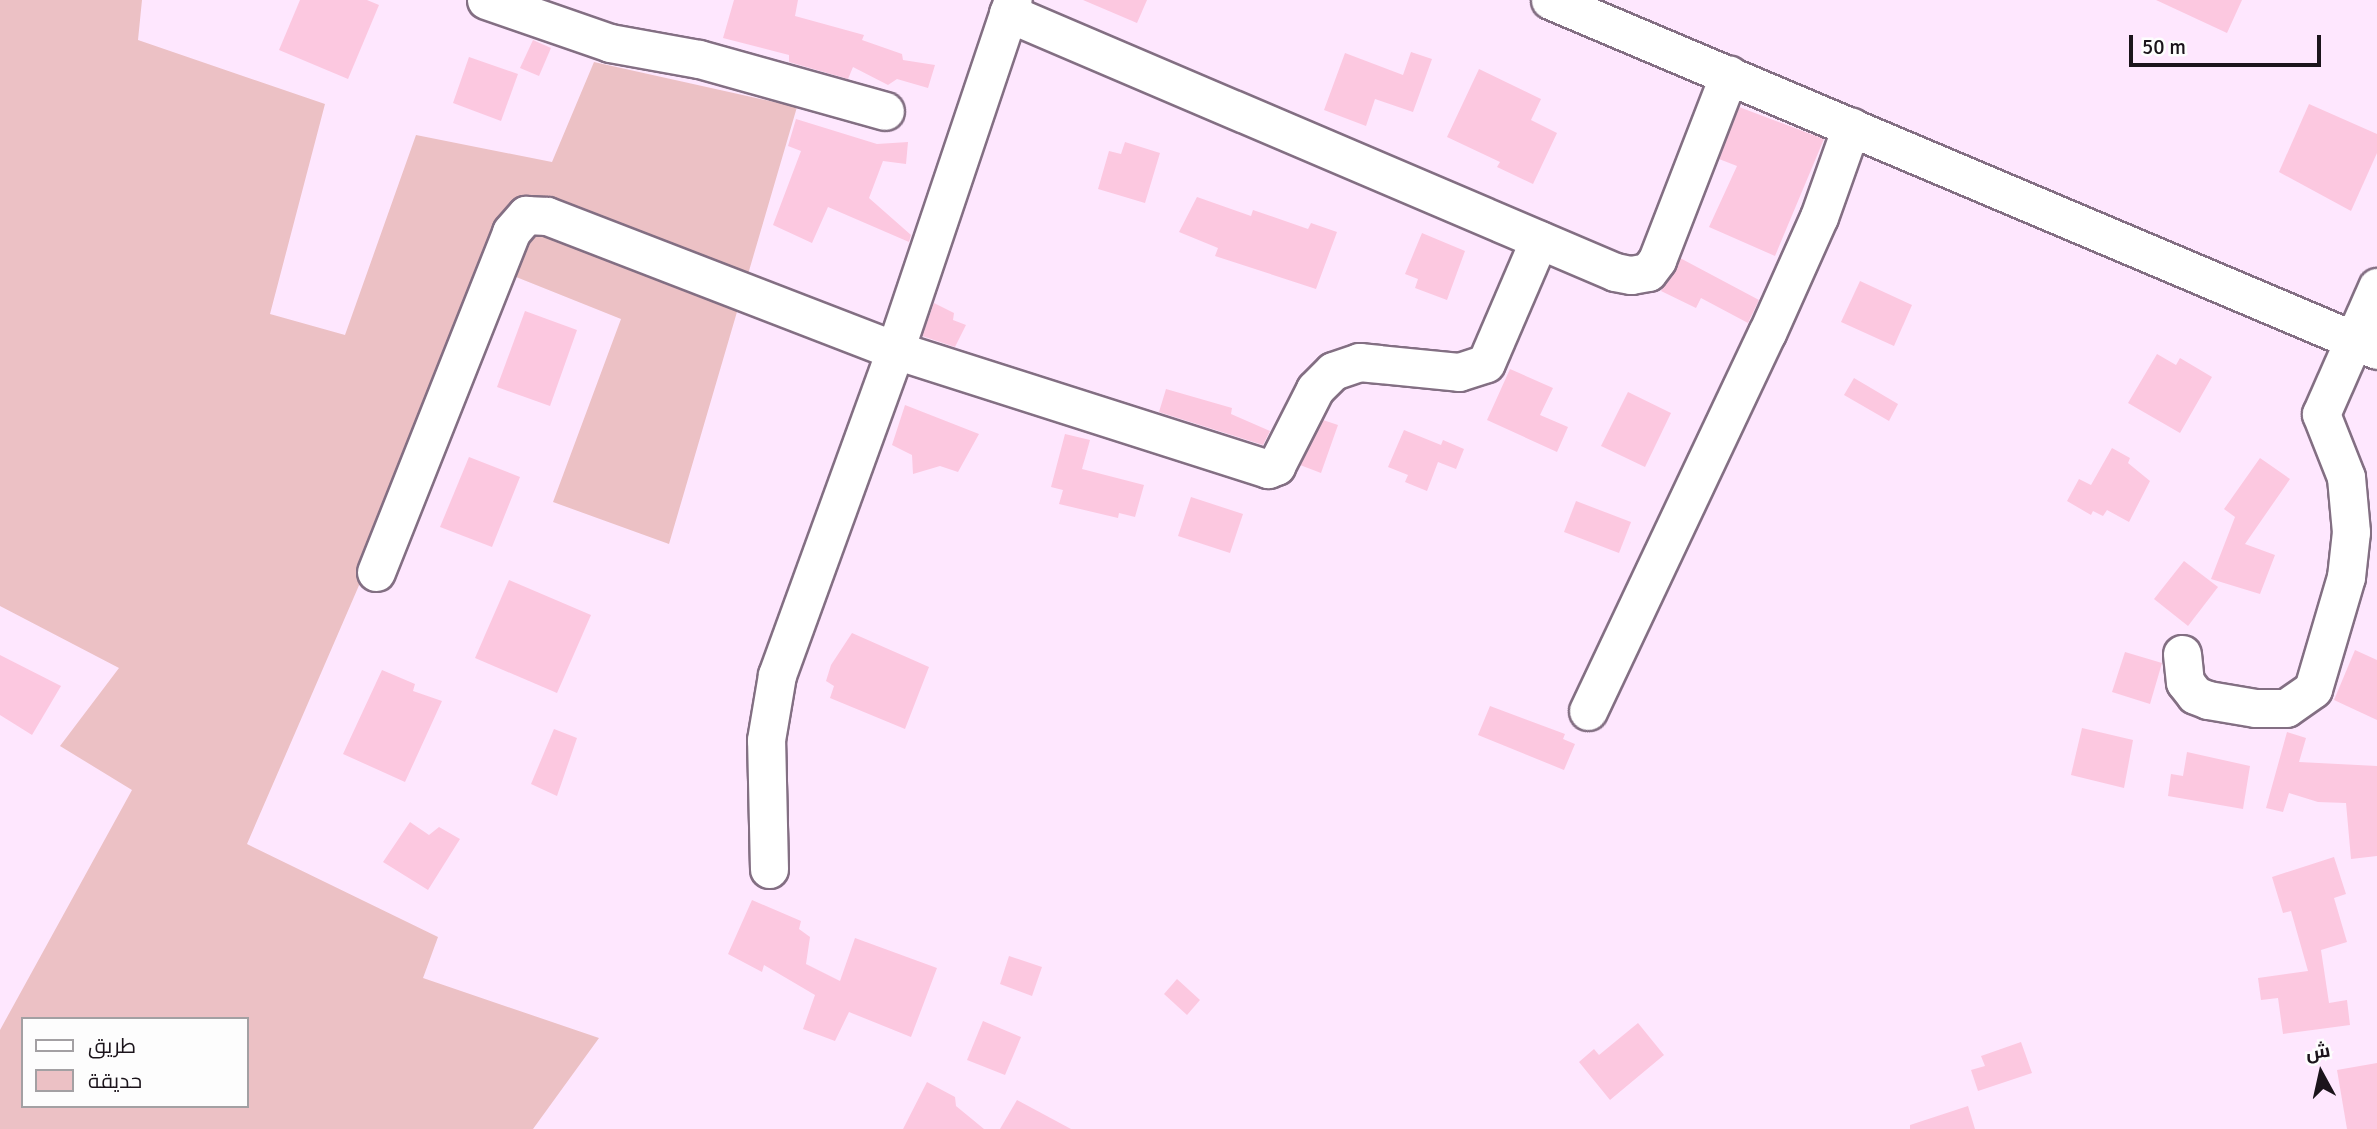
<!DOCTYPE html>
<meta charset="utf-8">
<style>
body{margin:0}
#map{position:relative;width:2377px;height:1129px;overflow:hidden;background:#fee7fe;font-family:Signika,Cairo,sans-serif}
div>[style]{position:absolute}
.green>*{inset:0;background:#ecc1c5}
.building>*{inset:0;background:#fcc8e0}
.roads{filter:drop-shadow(2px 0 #836f83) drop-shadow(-2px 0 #836f83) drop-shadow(0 2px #836f83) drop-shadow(0 -2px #836f83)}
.minor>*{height:37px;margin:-18.5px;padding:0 18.5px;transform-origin:18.5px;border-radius:18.5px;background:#fff}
span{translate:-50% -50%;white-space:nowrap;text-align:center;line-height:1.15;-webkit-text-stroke:7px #fdfdfd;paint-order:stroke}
.legend{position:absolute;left:21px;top:1017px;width:228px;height:91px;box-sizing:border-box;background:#fdfdfd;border:2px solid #a3a0a3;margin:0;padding:9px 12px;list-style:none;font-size:21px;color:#1b141b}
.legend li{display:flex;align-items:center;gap:14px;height:35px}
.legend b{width:35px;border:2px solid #a3a0a3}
.north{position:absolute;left:2286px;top:1038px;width:70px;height:70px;-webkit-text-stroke:5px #fdfdfd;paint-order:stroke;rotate:352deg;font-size:19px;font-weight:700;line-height:28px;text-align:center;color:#1b141b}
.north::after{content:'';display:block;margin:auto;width:24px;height:32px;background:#1b141b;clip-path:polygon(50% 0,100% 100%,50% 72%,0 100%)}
.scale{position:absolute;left:2129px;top:35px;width:192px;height:32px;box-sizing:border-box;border:4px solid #1b141b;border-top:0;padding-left:9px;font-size:21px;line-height:24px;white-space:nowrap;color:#1b141b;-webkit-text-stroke:5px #fdfdfd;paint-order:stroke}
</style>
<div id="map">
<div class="green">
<i style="clip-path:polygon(evenodd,0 0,142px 0,138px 40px,325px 104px,270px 314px,345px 335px,416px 135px,552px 162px,594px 62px,797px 107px,669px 544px,553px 502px,621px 319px,496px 269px,247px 844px,438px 937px,423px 978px,599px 1038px,533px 1129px,0 1129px,0 1030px,132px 790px,60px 746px,119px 668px,0 606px,0 0,23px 1019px,247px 1019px,247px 1106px,23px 1106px,23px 1019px)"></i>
</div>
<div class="building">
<i style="clip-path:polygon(300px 0,367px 0,379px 5px,348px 79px,279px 50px)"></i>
<i style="clip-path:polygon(734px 0,798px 0,795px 16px,864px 35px,862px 40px,902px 54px,903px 60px,935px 65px,928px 88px,897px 79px,888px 85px,853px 67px,848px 79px,789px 62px,789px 55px,723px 38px)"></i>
<i style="clip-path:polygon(1083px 0,1147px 0,1137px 23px)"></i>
<i style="clip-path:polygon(2156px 0,2242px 0,2227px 33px)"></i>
<i style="clip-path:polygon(533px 40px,551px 48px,539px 76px,520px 68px)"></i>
<i style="clip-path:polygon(1411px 52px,1432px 59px,1413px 112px,1375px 99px,1366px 126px,1324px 110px,1345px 53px,1403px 75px)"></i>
<i style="clip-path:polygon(469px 57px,518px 74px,501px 121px,453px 103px)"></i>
<i style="clip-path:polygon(1479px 69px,1541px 99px,1531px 120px,1557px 133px,1533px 184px,1497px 167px,1500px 162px,1447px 137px)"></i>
<i style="clip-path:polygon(2309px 104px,2377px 134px,2377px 153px,2351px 211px,2279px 172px)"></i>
<i style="clip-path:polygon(1739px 107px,1824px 139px,1775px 256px,1709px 227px,1737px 166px,1719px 159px)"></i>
<i style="clip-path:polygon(796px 119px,877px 144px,908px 142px,906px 164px,883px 161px,869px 198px,911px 235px,909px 242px,828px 207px,812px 243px,773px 225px,801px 151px,788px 146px)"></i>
<i style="clip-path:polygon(1125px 142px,1160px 153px,1145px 203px,1098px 189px,1109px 151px,1121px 154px)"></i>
<i style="clip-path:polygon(1197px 197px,1251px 216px,1253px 210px,1308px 229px,1311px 223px,1337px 232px,1316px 289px,1215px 256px,1218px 248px,1179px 232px)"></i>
<i style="clip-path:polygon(1422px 233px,1465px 251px,1447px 300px,1415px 288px,1418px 279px,1405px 274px)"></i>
<i style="clip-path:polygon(1680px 258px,1759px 300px,1748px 323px,1701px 298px,1696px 308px,1661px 291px)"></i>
<i style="clip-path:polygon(1860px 281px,1912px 305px,1894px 346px,1841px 322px)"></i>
<i style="clip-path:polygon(934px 303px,954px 313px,953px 320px,966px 325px,955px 347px,922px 336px)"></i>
<i style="clip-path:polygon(525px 311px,577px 330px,550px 406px,497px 387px)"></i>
<i style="clip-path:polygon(2157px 354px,2176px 365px,2180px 358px,2212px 377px,2180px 433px,2128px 403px)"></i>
<i style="clip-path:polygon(1510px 369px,1553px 388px,1540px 415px,1568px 427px,1557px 452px,1487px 420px)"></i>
<i style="clip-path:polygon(1854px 378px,1898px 404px,1889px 421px,1844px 395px)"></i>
<i style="clip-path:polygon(1166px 389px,1232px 408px,1231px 414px,1270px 431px,1263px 445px,1159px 412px)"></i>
<i style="clip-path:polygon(1628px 392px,1671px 413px,1645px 467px,1601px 446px)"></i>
<i style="clip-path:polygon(905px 405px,979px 434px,958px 472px,940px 466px,913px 474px,912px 455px,892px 445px)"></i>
<i style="clip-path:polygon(1323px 420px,1338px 425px,1321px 473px,1300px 465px)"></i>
<i style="clip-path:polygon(1404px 430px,1441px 445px,1443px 440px,1464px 449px,1456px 469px,1438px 462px,1427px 491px,1405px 482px,1408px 475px,1388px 467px)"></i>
<i style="clip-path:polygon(1065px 434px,1090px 440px,1082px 469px,1144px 485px,1135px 517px,1119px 513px,1118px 518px,1059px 504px,1063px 490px,1051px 487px)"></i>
<i style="clip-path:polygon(2112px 448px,2130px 458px,2128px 463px,2150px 481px,2129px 522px,2107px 510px,2103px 516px,2093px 511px,2091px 515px,2067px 501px,2079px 479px,2091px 485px)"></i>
<i style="clip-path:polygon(469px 457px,520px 477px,492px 547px,440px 527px)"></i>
<i style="clip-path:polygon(2260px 458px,2290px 479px,2245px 544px,2275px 555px,2260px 594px,2211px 579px,2235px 517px,2224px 509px)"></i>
<i style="clip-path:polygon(1191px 497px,1243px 514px,1230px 553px,1178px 536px)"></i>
<i style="clip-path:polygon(1576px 501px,1631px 522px,1619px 553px,1564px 532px)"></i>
<i style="clip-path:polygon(2184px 561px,2218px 587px,2188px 626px,2154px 599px)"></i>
<i style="clip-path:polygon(509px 580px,591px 615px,557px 693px,475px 658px)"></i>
<i style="clip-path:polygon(852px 633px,929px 667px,905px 729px,830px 698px,834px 686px,826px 681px,831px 665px)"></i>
<i style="clip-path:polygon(2355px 650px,2377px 660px,2377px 720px,2334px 700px)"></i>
<i style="clip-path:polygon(2125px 652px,2162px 663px,2150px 704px,2112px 692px)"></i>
<i style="clip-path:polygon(0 655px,61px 686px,32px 735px,0 715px)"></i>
<i style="clip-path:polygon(382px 670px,415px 684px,413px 691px,442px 701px,405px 782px,343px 754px)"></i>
<i style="clip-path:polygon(1490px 706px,1565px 734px,1563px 739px,1575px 744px,1564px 770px,1478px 735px)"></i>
<i style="clip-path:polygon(2082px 728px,2133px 740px,2124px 788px,2071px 775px)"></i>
<i style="clip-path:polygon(554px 729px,577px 738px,557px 796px,531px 784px)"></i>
<i style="clip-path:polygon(2287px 732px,2306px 738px,2299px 762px,2377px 766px,2377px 856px,2351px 859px,2346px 803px,2318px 802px,2289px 793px,2283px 812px,2266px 808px)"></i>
<i style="clip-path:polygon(2187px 752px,2250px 766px,2243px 809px,2168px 796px,2171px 774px,2183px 776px)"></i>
<i style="clip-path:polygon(410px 822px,429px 835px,439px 827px,460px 839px,428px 890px,383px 862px)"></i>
<i style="clip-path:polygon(2334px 857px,2346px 894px,2334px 898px,2347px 942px,2321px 950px,2329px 1003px,2347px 1000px,2350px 1025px,2283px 1034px,2278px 998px,2261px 1000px,2258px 978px,2308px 971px,2291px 911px,2283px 913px,2272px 877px)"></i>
<i style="clip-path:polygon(752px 900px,801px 921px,799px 929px,810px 937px,806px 964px,840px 981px,855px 938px,937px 968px,911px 1037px,849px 1012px,835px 1041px,803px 1029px,815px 995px,764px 965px,762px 972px,728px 954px)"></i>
<i style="clip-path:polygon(1009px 956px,1042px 967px,1032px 996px,1000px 984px)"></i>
<i style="clip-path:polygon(1177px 979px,1200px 1000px,1187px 1015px,1164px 994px)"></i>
<i style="clip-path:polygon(983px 1021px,1021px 1037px,1005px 1075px,967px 1060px)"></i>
<i style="clip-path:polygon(1638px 1023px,1664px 1055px,1610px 1100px,1579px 1062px,1594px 1049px,1599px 1055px)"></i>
<i style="clip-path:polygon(2021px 1042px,2032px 1073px,1978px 1091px,1971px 1070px,1985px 1066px,1981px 1056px)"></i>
<i style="clip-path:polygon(2377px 1063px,2377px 1129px,2347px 1129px,2337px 1070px)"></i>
<i style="clip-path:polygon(927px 1082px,955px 1097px,956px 1106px,984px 1129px,903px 1129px)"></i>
<i style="clip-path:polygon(1017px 1100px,1071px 1129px,1000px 1129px)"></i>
<i style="clip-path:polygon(1968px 1106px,1975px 1129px,1910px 1129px,1910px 1125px)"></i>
</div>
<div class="roads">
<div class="minor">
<i style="left:486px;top:0;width:131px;rotate:19.1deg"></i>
<i style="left:610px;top:43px;width:90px;rotate:10.2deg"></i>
<i style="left:699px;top:59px;width:193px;rotate:15.6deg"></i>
<i style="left:1550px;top:0;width:898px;rotate:22.94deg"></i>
<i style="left:1008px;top:13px;width:660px;rotate:23.11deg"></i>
<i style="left:1615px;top:272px;width:16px;rotate:11deg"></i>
<i style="left:1631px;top:275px;width:17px;rotate:-10deg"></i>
<i style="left:1648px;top:272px;width:15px;rotate:-53deg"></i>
<i style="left:1657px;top:260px;width:199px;rotate:-68.8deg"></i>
<i style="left:376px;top:572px;width:366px;rotate:-68.3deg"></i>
<i style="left:511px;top:232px;width:23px;rotate:-49deg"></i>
<i style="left:526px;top:215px;width:21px;rotate:3deg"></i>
<i style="left:547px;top:216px;width:373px;rotate:21.1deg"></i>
<i style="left:895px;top:350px;width:369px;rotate:-71.4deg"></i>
<i style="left:2182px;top:654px;width:28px;rotate:84deg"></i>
<i style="left:2185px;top:682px;width:16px;rotate:52deg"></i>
<i style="left:2195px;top:695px;width:14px;rotate:21deg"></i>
<i style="left:2208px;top:700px;width:48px;rotate:9.7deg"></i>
<i style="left:2255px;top:708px;width:31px"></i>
<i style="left:2286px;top:708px;width:33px;rotate:-35deg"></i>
<i style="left:2313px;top:689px;width:117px;rotate:-73.6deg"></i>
<i style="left:2346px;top:577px;width:45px;rotate:-83.7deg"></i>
<i style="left:2351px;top:532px;width:55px;rotate:-95.2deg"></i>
<i style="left:2346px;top:477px;width:68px;rotate:-111.6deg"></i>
<i style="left:2321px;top:414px;width:139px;rotate:-66.2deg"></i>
<i style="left:1588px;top:711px;width:418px;rotate:-64.7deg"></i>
<i style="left:1767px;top:333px;width:127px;rotate:-65.9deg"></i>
<i style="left:1819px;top:217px;width:96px;rotate:-70.4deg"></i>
<i style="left:769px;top:869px;width:129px;rotate:-91.3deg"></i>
<i style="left:766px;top:740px;width:66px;rotate:-80.4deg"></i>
<i style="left:777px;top:675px;width:346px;rotate:-70deg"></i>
<i style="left:895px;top:350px;width:392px;rotate:17.7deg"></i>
<i style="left:1268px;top:469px;width:9px;rotate:-21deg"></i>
<i style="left:1276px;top:466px;width:86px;rotate:-63.1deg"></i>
<i style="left:1315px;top:389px;width:25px;rotate:-45deg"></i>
<i style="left:1333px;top:371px;width:28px;rotate:-19deg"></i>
<i style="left:1359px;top:362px;width:100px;rotate:5.7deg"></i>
<i style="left:1459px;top:372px;width:28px;rotate:-18deg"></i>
<i style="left:1486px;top:363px;width:134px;rotate:-66.7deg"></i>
</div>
</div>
<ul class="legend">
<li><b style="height:9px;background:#fff"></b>طريق</li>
<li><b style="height:19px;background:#ecc1c5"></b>حديقة</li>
</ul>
<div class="north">ش</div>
<div class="scale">50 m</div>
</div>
